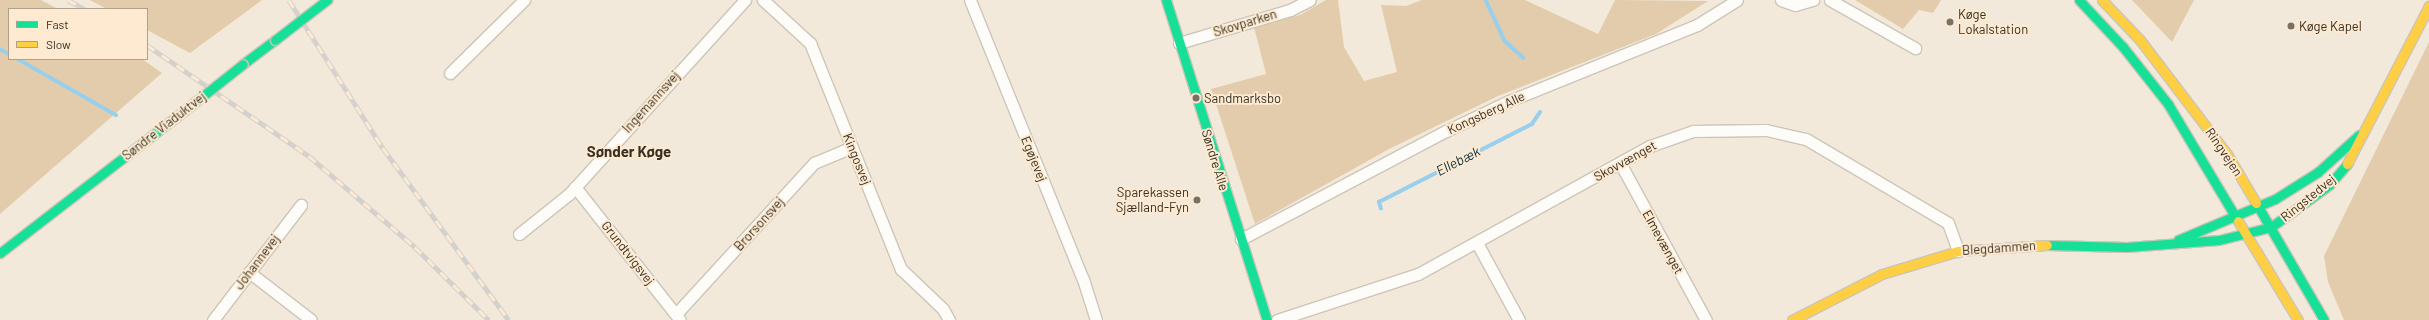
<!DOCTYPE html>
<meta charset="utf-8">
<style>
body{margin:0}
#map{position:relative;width:2429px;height:320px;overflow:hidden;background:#f2e9da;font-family:Barlow,sans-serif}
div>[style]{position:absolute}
.green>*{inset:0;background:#e3ccab}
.stream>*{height:3.5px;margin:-1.75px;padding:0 1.75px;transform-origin:1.75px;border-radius:1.75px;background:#98cfec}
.roads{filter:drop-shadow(1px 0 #ccc5b9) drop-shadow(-1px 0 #ccc5b9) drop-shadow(0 1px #ccc5b9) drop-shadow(0 -1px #ccc5b9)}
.street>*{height:11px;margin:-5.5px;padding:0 5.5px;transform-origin:5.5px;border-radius:5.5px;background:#fdfcf9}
.fast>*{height:9px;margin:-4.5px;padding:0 4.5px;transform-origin:4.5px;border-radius:4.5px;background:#16e098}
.slow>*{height:9px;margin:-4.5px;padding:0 4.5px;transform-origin:4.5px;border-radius:4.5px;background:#ffcf43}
.rail>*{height:4.5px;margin-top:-2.25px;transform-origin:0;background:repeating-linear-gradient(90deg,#fdead0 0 9px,#d4d1cd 0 18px);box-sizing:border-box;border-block:1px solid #d4d1cd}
.bridges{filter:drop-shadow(1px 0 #ccc5b9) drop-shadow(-1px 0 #ccc5b9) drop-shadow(0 1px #ccc5b9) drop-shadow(0 -1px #ccc5b9)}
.fast-bridge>*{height:9px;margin:-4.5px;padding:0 4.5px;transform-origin:4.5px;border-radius:4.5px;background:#16e098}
.dots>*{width:11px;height:11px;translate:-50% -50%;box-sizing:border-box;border:2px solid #fdead0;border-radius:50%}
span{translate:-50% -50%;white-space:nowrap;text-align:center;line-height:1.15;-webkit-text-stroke:4px #fdead0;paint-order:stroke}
.poi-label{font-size:13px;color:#373026}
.left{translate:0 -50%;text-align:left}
.right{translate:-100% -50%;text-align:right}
.street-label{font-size:13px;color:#373026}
.water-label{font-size:14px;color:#0c3145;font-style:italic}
.quarter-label{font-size:15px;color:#373026;font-weight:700}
.legend{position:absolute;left:8px;top:8px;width:140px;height:52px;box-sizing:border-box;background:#fdead0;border:1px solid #aea08c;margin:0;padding:5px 7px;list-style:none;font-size:12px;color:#373026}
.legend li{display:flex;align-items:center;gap:8px;height:20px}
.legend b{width:20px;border:1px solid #aea08c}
</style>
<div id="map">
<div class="green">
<i style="clip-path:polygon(0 0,41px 0,58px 9px,9px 9px,9px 59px,142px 59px,162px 73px,0 214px)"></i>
<i style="clip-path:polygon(90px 0,262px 0,190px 53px,147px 30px,147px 9px,107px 9px)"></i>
<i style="clip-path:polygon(1326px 0,1338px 0,1344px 47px,1364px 81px,1397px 72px,1381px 5px,1406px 6px,1422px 0,1525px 0,1598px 34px,1615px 0,1708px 1px,1656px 34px,1498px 96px,1389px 149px,1255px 224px,1211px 89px,1266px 74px,1254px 27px,1300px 15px)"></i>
<i style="clip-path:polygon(1855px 0,1941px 0,1933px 13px,1919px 10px,1903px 29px)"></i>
<i style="clip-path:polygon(2132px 0,2194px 0,2172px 42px)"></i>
<i style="clip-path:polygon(2429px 42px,2429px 320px,2344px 320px,2328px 282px,2324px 256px)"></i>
</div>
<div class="stream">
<i style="left:1486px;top:0;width:45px;rotate:65.1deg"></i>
<i style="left:1505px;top:41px;width:25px;rotate:42deg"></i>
<i style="left:0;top:49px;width:10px;rotate:29deg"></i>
<i style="left:18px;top:59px;width:113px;rotate:29.7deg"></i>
<i style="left:1381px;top:209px;width:7px;rotate:-106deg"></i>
<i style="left:1379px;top:202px;width:172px;rotate:-27deg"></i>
<i style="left:1532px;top:124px;width:14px;rotate:-56deg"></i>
</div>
<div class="roads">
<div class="street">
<i style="left:763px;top:0;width:64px;rotate:42.5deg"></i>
<i style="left:810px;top:43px;width:244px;rotate:68.1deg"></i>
<i style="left:901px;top:269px;width:58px;rotate:43.6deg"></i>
<i style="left:943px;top:309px;width:13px;rotate:61deg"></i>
<i style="left:970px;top:0;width:301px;rotate:68deg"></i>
<i style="left:1083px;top:279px;width:43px;rotate:72.4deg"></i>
<i style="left:1781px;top:0;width:15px;rotate:20deg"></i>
<i style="left:1795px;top:5px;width:19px;rotate:-16deg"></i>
<i style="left:1830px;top:0;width:98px;rotate:29.5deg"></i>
<i style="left:1179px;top:43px;width:116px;rotate:-16.6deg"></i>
<i style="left:1290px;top:10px;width:22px;rotate:-27deg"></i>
<i style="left:450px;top:73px;width:104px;rotate:-44.6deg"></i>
<i style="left:1620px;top:163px;width:179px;rotate:61.3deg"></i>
<i style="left:575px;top:187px;width:169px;rotate:51.7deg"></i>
<i style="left:519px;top:234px;width:64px;rotate:-38.7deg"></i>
<i style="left:569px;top:194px;width:262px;rotate:-47.8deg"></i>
<i style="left:1241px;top:239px;width:232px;rotate:-27.8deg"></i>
<i style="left:1446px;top:131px;width:70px;rotate:-25.5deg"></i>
<i style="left:1509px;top:101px;width:203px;rotate:-22deg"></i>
<i style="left:1697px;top:25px;width:47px;rotate:-32deg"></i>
<i style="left:1477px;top:243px;width:88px;rotate:61.4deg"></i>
<i style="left:249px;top:272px;width:78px;rotate:37.7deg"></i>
<i style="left:676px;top:314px;width:205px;rotate:-47.6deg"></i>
<i style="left:814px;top:163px;width:41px;rotate:-22.8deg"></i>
<i style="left:213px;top:320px;width:145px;rotate:-52.6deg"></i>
<i style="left:1277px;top:320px;width:148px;rotate:-18.1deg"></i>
<i style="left:1418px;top:274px;width:265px;rotate:-28.9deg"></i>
<i style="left:1650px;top:146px;width:46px;rotate:-19.2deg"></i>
<i style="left:1693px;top:131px;width:73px;rotate:-0.8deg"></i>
<i style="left:1766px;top:130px;width:41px;rotate:12.7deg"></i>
<i style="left:1806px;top:139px;width:165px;rotate:30.6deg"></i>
<i style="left:1948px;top:223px;width:30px;rotate:70deg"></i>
</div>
<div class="fast">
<i style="left:1166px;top:0;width:336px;rotate:72.5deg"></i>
<i style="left:2079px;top:0;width:64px;rotate:46.9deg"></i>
<i style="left:2123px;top:47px;width:73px;rotate:51.7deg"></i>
<i style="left:2168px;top:104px;width:136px;rotate:59.1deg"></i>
<i style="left:243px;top:64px;width:40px;rotate:-37deg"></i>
<i style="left:2256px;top:203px;width:135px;rotate:59.8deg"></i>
<i style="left:2178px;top:240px;width:105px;rotate:-22.9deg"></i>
<i style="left:2275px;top:199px;width:51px;rotate:-32.1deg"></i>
<i style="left:2318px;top:172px;width:55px;rotate:-42.1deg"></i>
<i style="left:2047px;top:245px;width:80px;rotate:1.4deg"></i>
<i style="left:2127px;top:247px;width:92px;rotate:-4.4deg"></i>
<i style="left:2219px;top:240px;width:54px;rotate:-14deg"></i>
<i style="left:2271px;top:227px;width:72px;rotate:-35.9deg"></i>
<i style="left:2329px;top:185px;width:28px;rotate:-49deg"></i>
<i style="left:0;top:253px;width:232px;rotate:-37.7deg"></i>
</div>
<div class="slow">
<i style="left:2102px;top:0;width:55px;rotate:46.5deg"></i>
<i style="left:2140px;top:40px;width:143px;rotate:52.7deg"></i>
<i style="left:2227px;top:154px;width:57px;rotate:59.4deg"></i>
<i style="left:2347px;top:164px;width:178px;rotate:-62.6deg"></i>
<i style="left:2238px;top:221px;width:116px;rotate:58.8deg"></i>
<i style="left:1792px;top:320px;width:101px;rotate:-27.1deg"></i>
<i style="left:1882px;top:274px;width:79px;rotate:-16.8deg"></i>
<i style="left:1958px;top:251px;width:89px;rotate:-3.9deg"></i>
</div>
</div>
<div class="rail">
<i style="left:68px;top:0;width:19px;rotate:28deg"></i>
<i style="left:289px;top:0;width:175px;rotate:57.6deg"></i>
<i style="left:383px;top:148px;width:213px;rotate:53.8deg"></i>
<i style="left:147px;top:45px;width:196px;rotate:34.4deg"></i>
<i style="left:309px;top:156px;width:140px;rotate:40.6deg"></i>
<i style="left:415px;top:247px;width:104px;rotate:44.6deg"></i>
</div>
<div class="bridges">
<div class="fast-bridge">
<i style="left:275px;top:40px;width:66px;rotate:-37.6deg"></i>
<i style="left:184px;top:111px;width:75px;rotate:-38.5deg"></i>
</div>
</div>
<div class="dots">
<i style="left:1950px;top:22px;background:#787165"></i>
<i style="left:2291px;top:26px;background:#787165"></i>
<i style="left:1196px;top:98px;background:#787165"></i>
<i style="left:1197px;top:200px;background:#787165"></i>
</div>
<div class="poi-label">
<span class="left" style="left:1958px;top:22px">Køge<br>Lokalstation</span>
<span class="left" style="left:2299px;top:26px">Køge Kapel</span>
<span class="left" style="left:1204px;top:98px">Sandmarksbo</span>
<span class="right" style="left:1189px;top:200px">Sparekassen<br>Sjælland-Fyn</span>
</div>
<div class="street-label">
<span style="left:1245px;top:23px;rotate:-17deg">Skovparken</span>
<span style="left:651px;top:102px;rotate:-48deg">Ingemannsvej</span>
<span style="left:1486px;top:113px;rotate:-25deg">Kongsberg Alle</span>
<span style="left:164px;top:126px;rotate:-38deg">Søndre Viaduktvej</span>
<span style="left:2224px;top:152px;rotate:56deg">Ringvejen</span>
<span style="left:857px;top:159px;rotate:68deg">Kingosvej</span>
<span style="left:1034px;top:159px;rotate:68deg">Egøjevej</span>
<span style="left:1215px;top:160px;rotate:73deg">Søndre Alle</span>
<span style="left:1625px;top:161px;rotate:-29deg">Skovvænget</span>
<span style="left:2308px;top:198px;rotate:-39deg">Ringstedvej</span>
<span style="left:759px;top:224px;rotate:-48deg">Brorsonsvej</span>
<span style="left:1663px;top:242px;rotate:61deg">Elmevænget</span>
<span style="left:1999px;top:248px;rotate:-4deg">Blegdammen</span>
<span style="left:628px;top:253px;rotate:52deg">Grundtvigsvej</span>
<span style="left:257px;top:262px;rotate:-53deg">Johannevej</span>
</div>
<div class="water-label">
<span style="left:1458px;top:161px;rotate:-27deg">Ellebæk</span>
</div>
<div class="quarter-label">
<span style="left:629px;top:152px">Sønder Køge</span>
</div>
<ul class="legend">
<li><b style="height:5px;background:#16e098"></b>Fast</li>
<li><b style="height:5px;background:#ffcf43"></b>Slow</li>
</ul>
</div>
